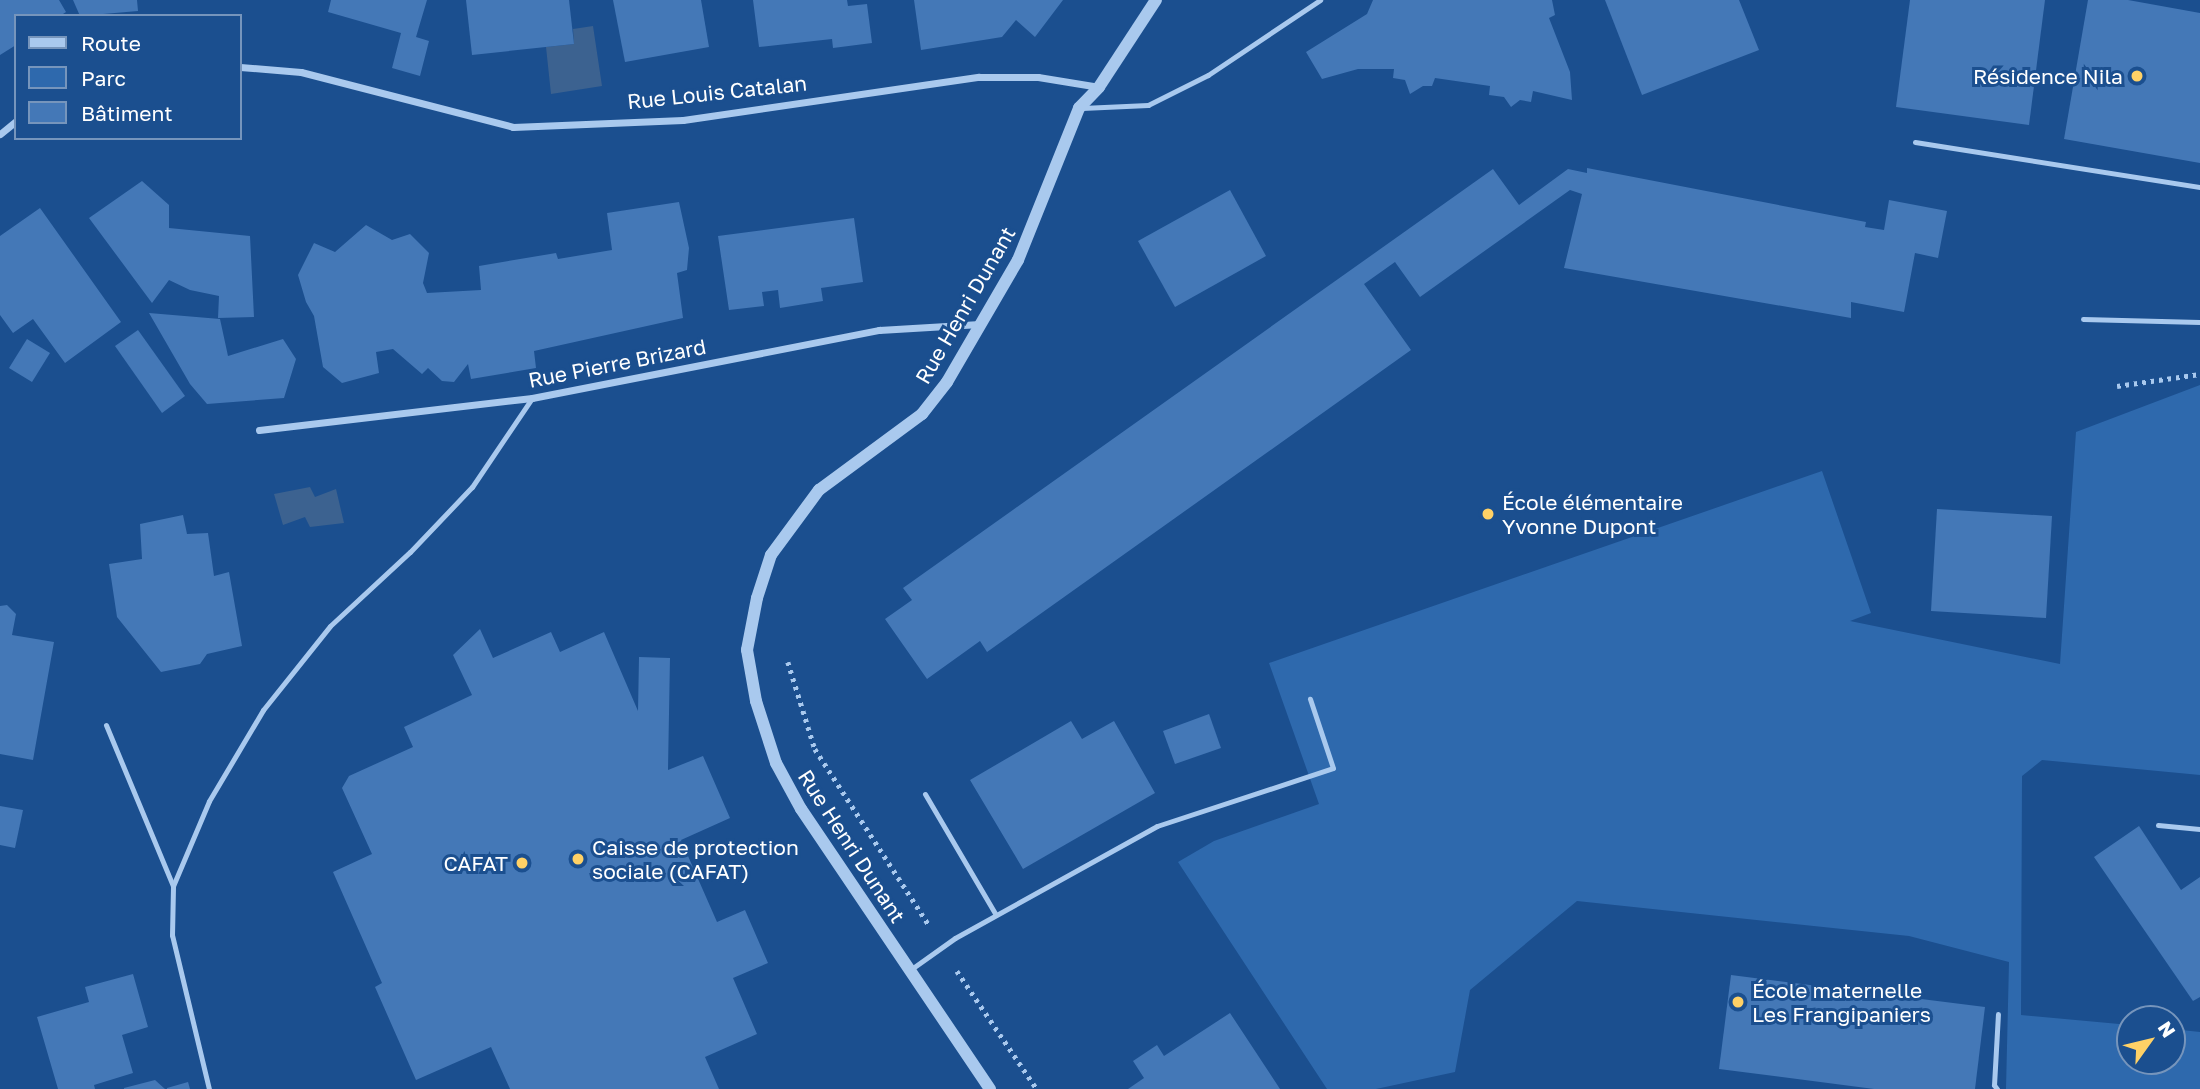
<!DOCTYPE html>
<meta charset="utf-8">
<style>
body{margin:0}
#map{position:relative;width:2200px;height:1089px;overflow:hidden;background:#1b4f8f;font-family:"Golos Text",sans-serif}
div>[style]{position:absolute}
.green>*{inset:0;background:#2e69ad}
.water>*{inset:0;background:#3c6290}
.building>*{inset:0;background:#4478b7}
.path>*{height:4.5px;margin-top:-2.25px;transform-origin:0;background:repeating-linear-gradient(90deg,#a9c9ee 0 3.5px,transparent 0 8.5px)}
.service>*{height:5px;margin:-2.5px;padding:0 2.5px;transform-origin:2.5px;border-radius:2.5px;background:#a9c9ee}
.minor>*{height:7px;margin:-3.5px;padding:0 3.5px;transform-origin:3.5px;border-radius:3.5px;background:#a9c9ee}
.tertiary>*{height:12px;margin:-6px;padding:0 6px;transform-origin:6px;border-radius:6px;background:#a9c9ee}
.dots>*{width:19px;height:19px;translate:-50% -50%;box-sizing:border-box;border:4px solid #1b4f8f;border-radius:50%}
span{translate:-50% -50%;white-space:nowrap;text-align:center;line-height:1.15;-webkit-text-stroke:6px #1b4f8f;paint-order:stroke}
.poi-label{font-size:21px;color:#fff}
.right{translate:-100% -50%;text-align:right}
.left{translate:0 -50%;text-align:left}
.street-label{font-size:21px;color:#fff}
.legend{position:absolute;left:14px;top:14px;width:228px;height:126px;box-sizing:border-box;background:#1b4f8f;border:2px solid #7695bc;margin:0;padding:9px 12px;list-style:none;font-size:21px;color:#fff}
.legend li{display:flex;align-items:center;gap:14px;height:35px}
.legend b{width:35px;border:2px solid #7695bc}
.north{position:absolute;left:2116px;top:1005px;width:70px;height:70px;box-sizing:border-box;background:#1b4f8f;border:2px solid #7695bc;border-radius:50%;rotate:56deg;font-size:19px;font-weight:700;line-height:28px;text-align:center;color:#fff}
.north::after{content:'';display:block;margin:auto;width:24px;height:32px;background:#ffd166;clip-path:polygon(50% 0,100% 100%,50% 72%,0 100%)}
</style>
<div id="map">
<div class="green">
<i style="clip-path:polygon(2200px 385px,2200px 775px,2042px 760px,2022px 776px,2021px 1015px,2130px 1025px,2130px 1061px,2172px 1061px,2172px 1029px,2200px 1032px,2200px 1089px,2006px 1089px,2009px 962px,1909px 936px,1577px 901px,1470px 990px,1455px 1072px,1376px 1089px,1327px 1089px,1178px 862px,1214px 841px,1319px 804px,1269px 663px,1822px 471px,1871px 613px,1850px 621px,2060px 664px,2076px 432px)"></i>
</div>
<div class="water">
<i style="clip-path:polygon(593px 26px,602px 86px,551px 94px,546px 47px,574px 44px,573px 29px)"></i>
<i style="clip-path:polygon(310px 487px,315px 497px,336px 489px,344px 523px,310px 527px,305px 517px,283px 525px,274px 494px)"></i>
</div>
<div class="building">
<i style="clip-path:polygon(0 0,59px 0,66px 12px,60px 16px,16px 16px,16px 45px,0 55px)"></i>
<i style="clip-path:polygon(73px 0,137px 0,138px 11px,80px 16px)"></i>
<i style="clip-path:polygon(331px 0,427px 0,416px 37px,429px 41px,420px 76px,392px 68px,401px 33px,328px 12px)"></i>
<i style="clip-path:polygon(466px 0,569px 0,574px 44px,472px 55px)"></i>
<i style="clip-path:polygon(613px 0,701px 0,709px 47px,625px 62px)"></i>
<i style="clip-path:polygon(753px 0,847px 0,848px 6px,867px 4px,872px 43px,833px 48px,832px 39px,759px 47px)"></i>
<i style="clip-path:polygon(914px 0,1063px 0,1035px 37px,1016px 20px,1002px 37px,921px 50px)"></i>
<i style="clip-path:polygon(1373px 0,1552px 0,1555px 15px,1549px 18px,1570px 72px,1572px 100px,1533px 91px,1531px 102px,1520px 100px,1511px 107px,1504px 97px,1489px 95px,1490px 86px,1435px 78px,1432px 86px,1423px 86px,1410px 94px,1405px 80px,1393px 78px,1394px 69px,1358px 69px,1322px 79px,1306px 52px,1367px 14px)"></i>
<i style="clip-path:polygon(1605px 0,1739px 0,1759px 50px,1642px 95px)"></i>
<i style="clip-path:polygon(1910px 0,2045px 0,2029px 125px,1896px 107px)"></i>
<i style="clip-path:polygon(2088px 0,2128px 0,2200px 13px,2200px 163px,2064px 139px)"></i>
<i style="clip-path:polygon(1587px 168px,1866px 222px,1865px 227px,1884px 230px,1889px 200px,1947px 211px,1938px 258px,1915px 253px,1904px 312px,1851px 302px,1851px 318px,1564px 268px,1582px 194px,1570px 190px,1420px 297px,1395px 262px,1364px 284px,1411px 350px,987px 652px,980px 641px,927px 679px,885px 619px,912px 600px,903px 588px,1493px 169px,1519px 205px,1568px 169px,1587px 173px)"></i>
<i style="clip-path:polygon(142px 181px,169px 205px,169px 228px,250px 236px,254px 317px,218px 318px,219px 296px,190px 290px,169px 280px,152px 303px,89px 218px)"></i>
<i style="clip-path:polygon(1230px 190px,1266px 256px,1175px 307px,1138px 241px)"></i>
<i style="clip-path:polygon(679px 202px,689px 248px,687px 270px,677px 273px,683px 318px,534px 351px,536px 368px,471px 379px,468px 364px,454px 382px,442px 381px,428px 368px,422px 374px,393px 349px,376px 352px,379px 373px,342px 383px,323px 367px,314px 316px,306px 302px,298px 275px,314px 243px,335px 252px,366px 225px,392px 240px,410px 234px,429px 253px,423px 283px,427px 293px,481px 290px,479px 266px,556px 253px,558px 259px,612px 250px,607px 213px)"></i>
<i style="clip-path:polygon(40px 208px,121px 322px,65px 363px,33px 319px,13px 333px,0 315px,0 236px)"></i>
<i style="clip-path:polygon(854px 218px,863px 282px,821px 288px,823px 301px,780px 308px,778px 290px,762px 292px,764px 306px,729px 310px,718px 236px)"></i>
<i style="clip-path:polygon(149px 313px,220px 319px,228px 356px,283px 339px,296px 359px,284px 398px,207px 404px,190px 384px)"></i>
<i style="clip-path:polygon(138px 330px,185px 396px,162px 413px,115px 346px)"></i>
<i style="clip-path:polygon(27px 339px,50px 353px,32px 382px,9px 368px)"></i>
<i style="clip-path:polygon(1937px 509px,2052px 516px,2046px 618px,1931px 611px)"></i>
<i style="clip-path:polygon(183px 515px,187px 534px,208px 533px,214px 576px,229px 572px,242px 646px,207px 654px,200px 664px,161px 672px,117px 617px,109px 564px,142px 559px,140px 524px)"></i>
<i style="clip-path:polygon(7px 605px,16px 614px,12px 635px,54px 642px,33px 760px,0 754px,0 606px)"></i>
<i style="clip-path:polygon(480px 629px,493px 658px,551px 632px,560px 652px,604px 632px,638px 711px,639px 657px,670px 658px,668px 770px,703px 756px,730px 818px,681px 840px,717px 922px,745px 910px,768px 963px,733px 978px,757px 1034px,705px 1057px,719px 1089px,510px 1089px,491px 1047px,416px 1080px,375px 987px,382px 983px,333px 872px,372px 854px,342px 788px,349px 776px,413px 747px,404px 727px,472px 695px,453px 655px)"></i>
<i style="clip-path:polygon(1209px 714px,1221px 748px,1175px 764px,1163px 731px)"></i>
<i style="clip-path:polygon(1071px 721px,1082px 739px,1114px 721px,1155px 793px,1023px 869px,970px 780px)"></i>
<i style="clip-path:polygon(0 806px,23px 810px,15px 848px,0 845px)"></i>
<i style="clip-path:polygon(2139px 826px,2181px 890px,2200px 877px,2200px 997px,2193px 1001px,2094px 857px)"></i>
<i style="clip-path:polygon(133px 974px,148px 1027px,122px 1035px,133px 1073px,94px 1085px,95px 1089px,58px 1089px,37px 1017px,89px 1002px,85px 987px)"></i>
<i style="clip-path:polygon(1731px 975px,1985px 1007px,1975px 1089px,1874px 1089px,1719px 1069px)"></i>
<i style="clip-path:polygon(1230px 1013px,1280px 1089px,1128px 1089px,1144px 1078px,1133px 1061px,1157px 1045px,1164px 1056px)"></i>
<i style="clip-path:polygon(155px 1080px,165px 1089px,124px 1089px,124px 1088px)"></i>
<i style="clip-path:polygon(188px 1082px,190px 1089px,167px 1089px,167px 1088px)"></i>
</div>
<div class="path">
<i style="left:2117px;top:386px;width:84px;rotate:-8.2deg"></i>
<i style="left:788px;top:662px;width:91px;rotate:72.8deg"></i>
<i style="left:815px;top:749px;width:210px;rotate:57.1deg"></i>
<i style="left:957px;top:971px;width:143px;rotate:55.9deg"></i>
</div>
<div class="service">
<i style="left:1082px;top:108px;width:66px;rotate:-2.6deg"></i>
<i style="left:1148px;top:105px;width:67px;rotate:-26.6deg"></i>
<i style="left:1208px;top:75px;width:135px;rotate:-33.8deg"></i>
<i style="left:1915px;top:142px;width:289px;rotate:9deg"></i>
<i style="left:2083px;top:319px;width:117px;rotate:1.5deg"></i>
<i style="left:106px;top:725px;width:174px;rotate:67.4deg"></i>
<i style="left:925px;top:794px;width:140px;rotate:59.6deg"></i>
<i style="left:2158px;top:825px;width:42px;rotate:5.4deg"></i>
<i style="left:910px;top:970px;width:55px;rotate:-35.4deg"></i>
<i style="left:955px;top:938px;width:231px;rotate:-29deg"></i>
<i style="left:1157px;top:826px;width:185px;rotate:-18.2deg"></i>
<i style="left:1333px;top:768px;width:73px;rotate:-108.4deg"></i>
<i style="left:209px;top:1089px;width:158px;rotate:-103.5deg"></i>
<i style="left:172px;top:935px;width:49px;rotate:-88.8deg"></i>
<i style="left:173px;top:886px;width:92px;rotate:-67deg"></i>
<i style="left:209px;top:801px;width:106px;rotate:-59.3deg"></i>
<i style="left:263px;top:710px;width:107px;rotate:-51.4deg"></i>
<i style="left:330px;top:626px;width:109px;rotate:-42.8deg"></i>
<i style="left:410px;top:552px;width:90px;rotate:-46.4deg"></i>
<i style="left:472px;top:487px;width:107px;rotate:-56deg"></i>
<i style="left:1997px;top:1089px;width:5px;rotate:-127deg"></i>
<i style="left:1994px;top:1085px;width:71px;rotate:-86.8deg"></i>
</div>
<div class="minor">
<i style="left:240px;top:67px;width:61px;rotate:4.7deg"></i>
<i style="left:301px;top:72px;width:219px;rotate:14.5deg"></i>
<i style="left:513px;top:127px;width:170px;rotate:-2.4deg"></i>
<i style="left:683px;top:120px;width:299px;rotate:-8.3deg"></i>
<i style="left:979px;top:77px;width:59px"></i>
<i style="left:1038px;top:77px;width:62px;rotate:9.3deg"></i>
<i style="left:0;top:134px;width:21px;rotate:-39deg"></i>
<i style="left:259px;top:430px;width:275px;rotate:-6.7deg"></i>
<i style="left:532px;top:398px;width:354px;rotate:-11.1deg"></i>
<i style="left:879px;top:330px;width:101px;rotate:-3.4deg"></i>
</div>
<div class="tertiary">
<i style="left:990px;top:1089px;width:338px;rotate:-124deg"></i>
<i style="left:801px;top:809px;width:52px;rotate:-118.5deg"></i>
<i style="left:776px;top:763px;width:65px;rotate:-107.9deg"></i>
<i style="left:756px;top:701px;width:52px;rotate:-100deg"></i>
<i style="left:747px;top:650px;width:53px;rotate:-79.1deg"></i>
<i style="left:757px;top:598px;width:45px;rotate:-72deg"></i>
<i style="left:771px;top:555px;width:81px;rotate:-53.6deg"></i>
<i style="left:819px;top:490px;width:128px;rotate:-36.4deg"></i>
<i style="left:922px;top:414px;width:41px;rotate:-52deg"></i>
<i style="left:947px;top:382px;width:141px;rotate:-59.8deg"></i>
<i style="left:1018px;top:260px;width:164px;rotate:-68.1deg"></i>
<i style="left:1079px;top:108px;width:29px;rotate:-46deg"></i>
<i style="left:1099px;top:87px;width:104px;rotate:-56.8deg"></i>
</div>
<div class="dots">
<i style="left:2137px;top:76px;background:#ffd166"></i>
<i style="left:1488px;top:514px;background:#ffd166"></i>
<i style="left:578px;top:859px;background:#ffd166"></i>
<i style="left:522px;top:863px;background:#ffd166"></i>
<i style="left:1738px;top:1002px;background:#ffd166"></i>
</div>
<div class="poi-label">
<span class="right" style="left:2123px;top:76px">Résidence Nila</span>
<span class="left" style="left:1502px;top:514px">École élémentaire<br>Yvonne Dupont</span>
<span class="left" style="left:592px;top:859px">Caisse de protection<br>sociale (CAFAT)</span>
<span class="right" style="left:508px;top:863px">CAFAT</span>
<span class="left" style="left:1752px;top:1002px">École maternelle<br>Les Frangipaniers</span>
</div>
<div class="street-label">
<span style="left:717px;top:92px;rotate:-6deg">Rue Louis Catalan</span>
<span style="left:965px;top:305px;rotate:-60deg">Rue Henri Dunant</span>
<span style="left:617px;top:363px;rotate:-11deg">Rue Pierre Brizard</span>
<span style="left:852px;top:846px;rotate:57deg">Rue Henri Dunant</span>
</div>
<ul class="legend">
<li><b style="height:9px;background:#a9c9ee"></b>Route</li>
<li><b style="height:19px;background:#2e69ad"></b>Parc</li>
<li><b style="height:19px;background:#4478b7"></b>Bâtiment</li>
</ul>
<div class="north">N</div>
</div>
